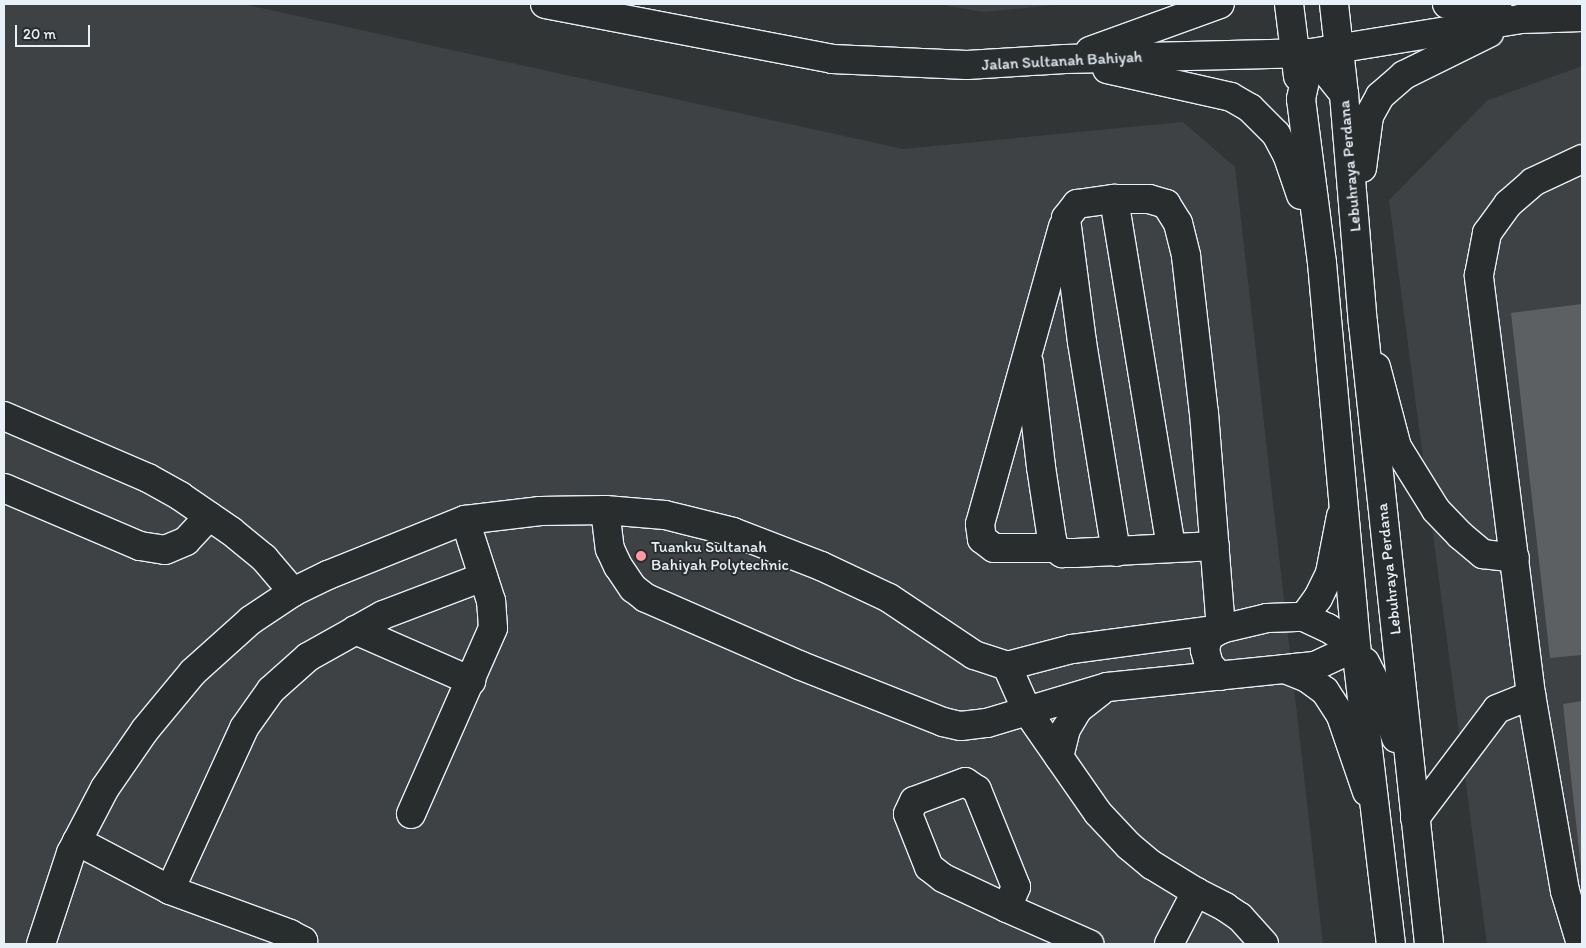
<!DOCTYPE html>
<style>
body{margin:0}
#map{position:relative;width:1586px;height:948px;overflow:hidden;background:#323536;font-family:Itim,sans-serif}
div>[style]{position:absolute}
.built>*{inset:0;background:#3f4244}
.building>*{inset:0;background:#5c6063}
.roads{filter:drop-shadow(1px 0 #e8f1f8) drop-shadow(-1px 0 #e8f1f8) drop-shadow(0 1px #e8f1f8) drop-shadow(0 -1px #e8f1f8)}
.minor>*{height:28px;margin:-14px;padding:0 14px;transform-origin:14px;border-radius:14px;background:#2a2d2e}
.major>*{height:28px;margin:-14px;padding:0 14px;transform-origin:14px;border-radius:14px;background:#2a2d2e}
.dots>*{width:14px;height:14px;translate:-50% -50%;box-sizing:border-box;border:2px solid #2a2d2e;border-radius:50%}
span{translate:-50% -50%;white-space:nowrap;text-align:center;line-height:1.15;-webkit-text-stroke:4px #2a2d2e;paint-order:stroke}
.street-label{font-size:16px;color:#e8f1f8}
.poi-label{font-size:16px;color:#e8f1f8}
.left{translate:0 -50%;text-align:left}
.frame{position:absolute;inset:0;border:5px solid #e8f1f8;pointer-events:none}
.scale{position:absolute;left:15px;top:25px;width:75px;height:22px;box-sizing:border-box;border:2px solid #e8f1f8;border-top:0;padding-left:6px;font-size:15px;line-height:18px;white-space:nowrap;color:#e8f1f8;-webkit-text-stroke:4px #2a2d2e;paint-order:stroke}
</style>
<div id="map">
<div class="built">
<i style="clip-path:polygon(4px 4px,243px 4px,903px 149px,1183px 122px,1235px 167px,1323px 944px,4px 944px)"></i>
<i style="clip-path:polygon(937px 4px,1063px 4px,983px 12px)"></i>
<i style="clip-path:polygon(1582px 66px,1582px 944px,1487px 944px,1389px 200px,1488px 100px)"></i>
</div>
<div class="building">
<i style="clip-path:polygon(1582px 304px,1582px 655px,1550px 658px,1511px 313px)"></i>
<i style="clip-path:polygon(1582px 701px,1582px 867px,1581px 868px,1563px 704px)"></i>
</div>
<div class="roads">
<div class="minor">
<i style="left:1289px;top:4px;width:73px;rotate:82.9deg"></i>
<i style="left:1334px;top:4px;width:91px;rotate:83.7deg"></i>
<i style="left:1114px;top:199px;width:353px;rotate:80.7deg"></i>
<i style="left:1029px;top:363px;width:105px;rotate:83.4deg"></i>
<i style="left:1041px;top:467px;width:74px;rotate:81.4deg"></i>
<i style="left:1052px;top:540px;width:9px;rotate:69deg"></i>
<i style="left:1055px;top:548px;width:9px;rotate:36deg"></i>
<i style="left:1062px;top:553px;width:13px"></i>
<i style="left:1075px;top:553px;width:140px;rotate:-2.9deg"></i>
<i style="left:1376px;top:367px;width:83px;rotate:75.3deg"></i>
<i style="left:1397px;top:447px;width:74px;rotate:58.2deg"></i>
<i style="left:1436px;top:510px;width:35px;rotate:46deg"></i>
<i style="left:1460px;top:535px;width:30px;rotate:40deg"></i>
<i style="left:1483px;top:554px;width:32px;rotate:7deg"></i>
<i style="left:4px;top:416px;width:157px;rotate:23.3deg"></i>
<i style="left:148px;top:478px;width:37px;rotate:29deg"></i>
<i style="left:180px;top:496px;width:62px;rotate:34.5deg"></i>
<i style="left:231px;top:531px;width:43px;rotate:39.3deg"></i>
<i style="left:264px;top:558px;width:45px;rotate:49.5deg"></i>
<i style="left:4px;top:488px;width:148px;rotate:23.1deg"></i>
<i style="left:140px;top:546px;width:25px;rotate:9deg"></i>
<i style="left:165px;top:550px;width:23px;rotate:-23deg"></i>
<i style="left:186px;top:541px;width:34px;rotate:-47deg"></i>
<i style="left:605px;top:510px;width:39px;rotate:83deg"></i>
<i style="left:610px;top:549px;width:19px;rotate:65deg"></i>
<i style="left:618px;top:566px;width:27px;rotate:56deg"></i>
<i style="left:633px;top:588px;width:16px;rotate:38deg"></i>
<i style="left:646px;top:598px;width:167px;rotate:23.6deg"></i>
<i style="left:799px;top:665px;width:155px;rotate:21.6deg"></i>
<i style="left:943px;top:722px;width:18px;rotate:13deg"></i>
<i style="left:961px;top:726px;width:26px;rotate:-7deg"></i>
<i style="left:987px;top:723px;width:125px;rotate:-16.7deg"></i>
<i style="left:1107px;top:687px;width:209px;rotate:-5.8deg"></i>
<i style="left:1315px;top:666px;width:45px;rotate:-24.9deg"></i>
<i style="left:1055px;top:548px;width:61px;rotate:180deg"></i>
<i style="left:994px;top:548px;width:15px;rotate:-143deg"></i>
<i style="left:982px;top:539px;width:15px;rotate:-98deg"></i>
<i style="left:980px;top:524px;width:309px;rotate:-74.4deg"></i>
<i style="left:1116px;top:552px;width:213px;rotate:-99.2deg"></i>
<i style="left:1082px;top:342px;width:125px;rotate:-97.4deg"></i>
<i style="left:1066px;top:218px;width:18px;rotate:-52deg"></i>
<i style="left:1077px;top:204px;width:37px;rotate:-8deg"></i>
<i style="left:1114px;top:199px;width:35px"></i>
<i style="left:1149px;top:199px;width:18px;rotate:16deg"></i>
<i style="left:1166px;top:204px;width:22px;rotate:58deg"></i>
<i style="left:1178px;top:223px;width:34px;rotate:76deg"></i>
<i style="left:1186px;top:256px;width:158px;rotate:83.5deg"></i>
<i style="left:1204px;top:413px;width:217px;rotate:85.5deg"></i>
<i style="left:1304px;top:617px;width:24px;rotate:-54deg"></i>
<i style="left:1318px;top:598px;width:28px;rotate:-64deg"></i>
<i style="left:1330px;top:573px;width:58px;rotate:-79.1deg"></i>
<i style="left:355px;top:630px;width:127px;rotate:23.7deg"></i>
<i style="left:1007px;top:666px;width:67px;rotate:-14.7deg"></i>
<i style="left:1072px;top:649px;width:150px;rotate:-7.6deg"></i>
<i style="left:1221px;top:629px;width:47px;rotate:-13.4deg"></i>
<i style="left:1267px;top:618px;width:37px;rotate:-2deg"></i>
<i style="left:1304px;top:617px;width:26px;rotate:25deg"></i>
<i style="left:1328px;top:628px;width:34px;rotate:34deg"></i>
<i style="left:1285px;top:669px;width:24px;rotate:22deg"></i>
<i style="left:1307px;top:678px;width:22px;rotate:36deg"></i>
<i style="left:1325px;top:691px;width:30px;rotate:57deg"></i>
<i style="left:1341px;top:716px;width:80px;rotate:71.1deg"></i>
<i style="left:1220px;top:676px;width:16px;rotate:-135deg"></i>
<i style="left:1209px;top:665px;width:16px;rotate:-105deg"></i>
<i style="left:1205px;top:650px;width:13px;rotate:-77deg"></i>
<i style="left:1208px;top:637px;width:15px;rotate:-32deg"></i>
<i style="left:1059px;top:757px;width:29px;rotate:-76deg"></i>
<i style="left:1066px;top:729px;width:23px;rotate:-59deg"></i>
<i style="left:1078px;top:709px;width:28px;rotate:-38deg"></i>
<i style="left:411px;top:814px;width:203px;rotate:-66.2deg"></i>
<i style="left:493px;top:628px;width:27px;rotate:-94deg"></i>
<i style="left:491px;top:601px;width:85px;rotate:-107.8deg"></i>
<i style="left:1415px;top:818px;width:136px;rotate:-53deg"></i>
<i style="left:1497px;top:709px;width:37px;rotate:-22deg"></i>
<i style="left:77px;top:841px;width:105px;rotate:27.8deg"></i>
<i style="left:170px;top:890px;width:128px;rotate:20.1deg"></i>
<i style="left:290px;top:934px;width:15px;rotate:28deg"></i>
<i style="left:303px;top:941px;width:3px;rotate:90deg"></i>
<i style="left:170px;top:890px;width:178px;rotate:-65.4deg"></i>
<i style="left:244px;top:728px;width:47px;rotate:-54.6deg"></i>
<i style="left:271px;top:690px;width:50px;rotate:-41.7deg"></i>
<i style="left:308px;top:657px;width:86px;rotate:-29.2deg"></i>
<i style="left:383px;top:615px;width:107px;rotate:-20.8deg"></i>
<i style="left:1007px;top:908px;width:23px;rotate:-67deg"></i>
<i style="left:1016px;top:887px;width:105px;rotate:-111.9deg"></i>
<i style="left:977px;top:790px;width:14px;rotate:-146deg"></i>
<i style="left:965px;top:782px;width:54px;rotate:159.6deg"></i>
<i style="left:914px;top:801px;width:14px;rotate:115deg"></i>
<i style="left:908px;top:814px;width:57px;rotate:68.4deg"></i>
<i style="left:929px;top:867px;width:18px;rotate:38deg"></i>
<i style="left:943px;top:878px;width:71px;rotate:25.1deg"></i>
<i style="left:1007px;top:908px;width:90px;rotate:23.7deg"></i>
<i style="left:41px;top:944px;width:96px;rotate:-71.8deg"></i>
<i style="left:71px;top:853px;width:73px;rotate:-62.4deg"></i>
<i style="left:105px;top:788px;width:70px;rotate:-55.4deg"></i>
<i style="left:145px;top:730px;width:75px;rotate:-50.4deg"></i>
<i style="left:193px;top:672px;width:78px;rotate:-41.9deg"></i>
<i style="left:251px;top:620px;width:50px;rotate:-33.7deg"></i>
<i style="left:293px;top:592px;width:39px;rotate:-26deg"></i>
<i style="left:328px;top:575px;width:148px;rotate:-21.9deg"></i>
<i style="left:465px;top:520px;width:76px;rotate:-6.8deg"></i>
<i style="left:540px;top:511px;width:65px;rotate:-0.9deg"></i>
<i style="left:605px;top:510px;width:60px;rotate:4.8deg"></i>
<i style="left:665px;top:515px;width:70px;rotate:14deg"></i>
<i style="left:733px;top:532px;width:94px;rotate:21.1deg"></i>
<i style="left:821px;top:566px;width:75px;rotate:25.2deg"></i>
<i style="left:889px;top:598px;width:102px;rotate:33.8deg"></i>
<i style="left:974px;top:655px;width:35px;rotate:18deg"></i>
<i style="left:1007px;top:666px;width:49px;rotate:66deg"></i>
<i style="left:1027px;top:711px;width:124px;rotate:55.2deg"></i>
<i style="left:1098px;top:813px;width:45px;rotate:46.8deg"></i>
<i style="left:1129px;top:846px;width:30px;rotate:40deg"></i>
<i style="left:1152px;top:865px;width:52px;rotate:31.5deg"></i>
<i style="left:1196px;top:892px;width:33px;rotate:27deg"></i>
<i style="left:1225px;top:907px;width:18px;rotate:34deg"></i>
<i style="left:1240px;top:917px;width:36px;rotate:48deg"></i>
<i style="left:1169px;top:944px;width:59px;rotate:-62.6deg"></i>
<i style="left:1581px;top:944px;width:55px;rotate:-106.8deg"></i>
<i style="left:1565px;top:891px;width:199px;rotate:-99.8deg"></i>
<i style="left:1531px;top:695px;width:423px;rotate:-97.1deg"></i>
<i style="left:1479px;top:275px;width:43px;rotate:-79.2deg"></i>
<i style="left:1487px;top:233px;width:36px;rotate:-54deg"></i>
<i style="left:1508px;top:204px;width:33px;rotate:-41deg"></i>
<i style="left:1533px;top:182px;width:54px;rotate:-25.1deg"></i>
</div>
<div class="major">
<i style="left:545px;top:4px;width:292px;rotate:10.8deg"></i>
<i style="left:832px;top:59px;width:135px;rotate:2.5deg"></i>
<i style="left:967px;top:65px;width:98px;rotate:-3.5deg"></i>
<i style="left:1065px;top:59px;width:246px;rotate:-1.4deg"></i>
<i style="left:1311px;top:53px;width:212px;rotate:-9.2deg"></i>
<i style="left:1520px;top:19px;width:62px;rotate:-1.8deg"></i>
<i style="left:1447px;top:4px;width:55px;rotate:11.5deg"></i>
<i style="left:1090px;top:51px;width:138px;rotate:-19.9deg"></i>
<i style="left:1311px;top:53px;width:53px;rotate:51.2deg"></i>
<i style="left:1344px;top:94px;width:230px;rotate:85.3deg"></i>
<i style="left:1363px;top:323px;width:624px;rotate:83.93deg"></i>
<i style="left:1311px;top:53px;width:47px;rotate:102.3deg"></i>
<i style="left:1301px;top:99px;width:165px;rotate:82.7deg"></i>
<i style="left:1322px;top:263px;width:386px;rotate:84.9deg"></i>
<i style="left:1356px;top:647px;width:299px;rotate:83.3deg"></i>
<i style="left:1107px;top:69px;width:127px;rotate:12.7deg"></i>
<i style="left:1231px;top:97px;width:22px;rotate:30deg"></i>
<i style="left:1250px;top:108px;width:37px;rotate:45deg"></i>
<i style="left:1276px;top:134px;width:26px;rotate:62deg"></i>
<i style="left:1288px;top:157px;width:40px;rotate:71.1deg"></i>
<i style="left:1362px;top:168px;width:52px;rotate:-82.3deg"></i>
<i style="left:1369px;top:116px;width:23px;rotate:-61deg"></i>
<i style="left:1380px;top:96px;width:32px;rotate:-41deg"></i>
<i style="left:1404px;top:75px;width:95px;rotate:-26.3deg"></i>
<i style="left:1365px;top:662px;width:31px;rotate:63deg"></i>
<i style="left:1379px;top:690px;width:51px;rotate:70.5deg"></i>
</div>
</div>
<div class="dots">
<i style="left:641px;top:556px;background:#ff9aa2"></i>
</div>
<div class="street-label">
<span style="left:1062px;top:61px;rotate:-3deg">Jalan Sultanah Bahiyah</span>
<span style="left:1350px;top:166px;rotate:-95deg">Lebuhraya Perdana</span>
<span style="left:1389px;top:569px;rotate:-96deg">Lebuhraya Perdana</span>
</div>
<div class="poi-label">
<span class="left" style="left:651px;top:556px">Tuanku Sultanah<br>Bahiyah Polytechnic</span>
</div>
<div class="frame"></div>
<div class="scale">20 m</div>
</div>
